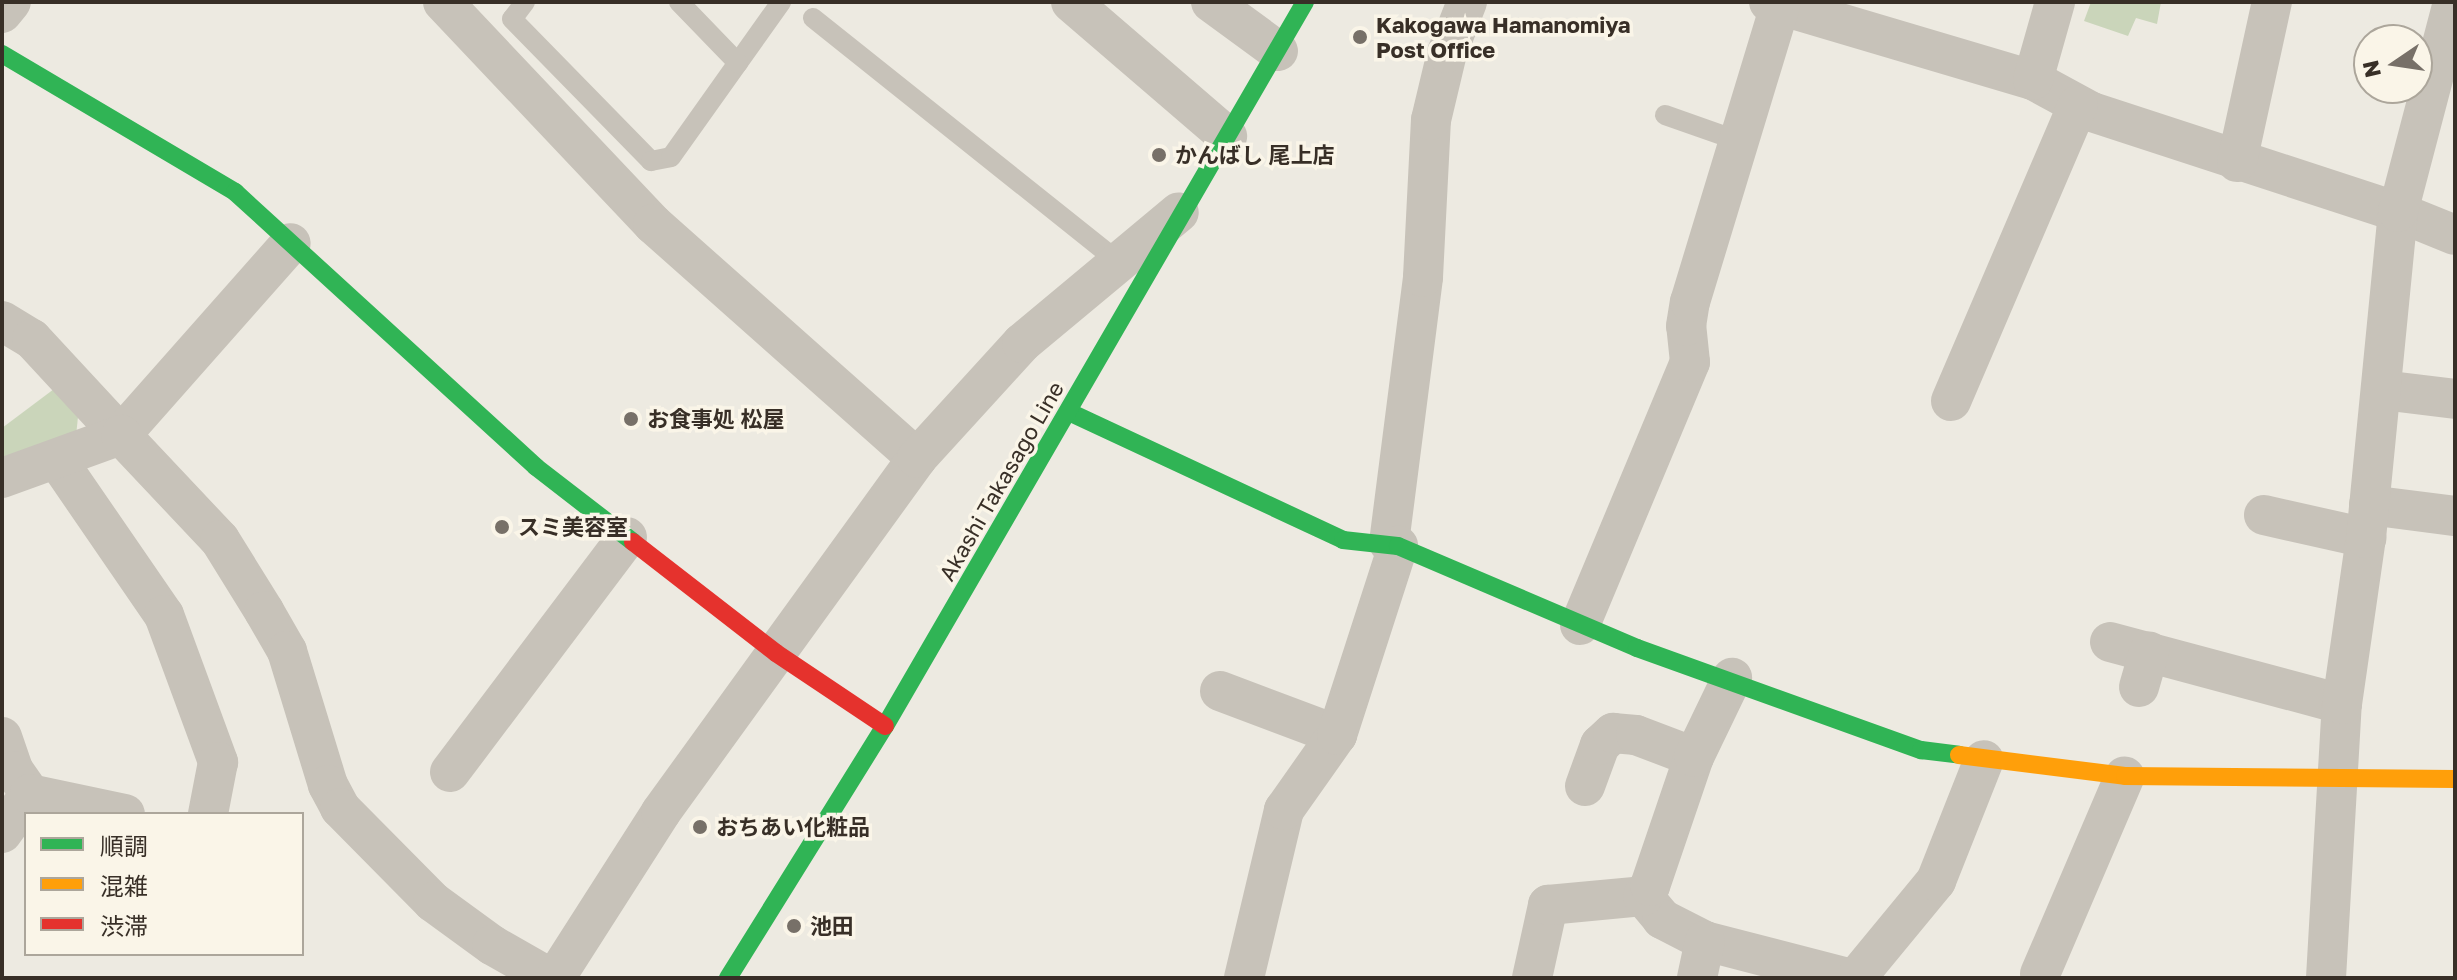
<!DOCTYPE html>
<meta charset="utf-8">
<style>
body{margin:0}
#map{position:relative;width:2457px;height:980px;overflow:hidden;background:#edeae1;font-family:"Golos Text","Noto Sans JP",sans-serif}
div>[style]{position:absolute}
.green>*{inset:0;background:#cad5ba}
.lane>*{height:20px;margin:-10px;padding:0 10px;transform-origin:10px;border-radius:10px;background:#c7c2b9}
.street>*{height:40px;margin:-20px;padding:0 20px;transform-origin:20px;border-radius:20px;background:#c7c2b9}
.fast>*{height:18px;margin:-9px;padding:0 9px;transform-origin:9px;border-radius:9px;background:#30b455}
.slow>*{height:18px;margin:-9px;padding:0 9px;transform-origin:9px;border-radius:9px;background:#ff9f0a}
.jam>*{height:18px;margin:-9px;padding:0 9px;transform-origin:9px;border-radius:9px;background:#e5322d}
.dots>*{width:22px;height:22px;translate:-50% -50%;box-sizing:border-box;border:4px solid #faf5e8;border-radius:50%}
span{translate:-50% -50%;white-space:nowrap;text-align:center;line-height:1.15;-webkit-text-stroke:7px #faf5e8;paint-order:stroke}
.poi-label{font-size:22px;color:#382f27;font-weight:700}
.left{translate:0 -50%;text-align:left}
.street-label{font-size:22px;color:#382f27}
.frame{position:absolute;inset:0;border:4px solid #382f27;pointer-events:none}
.legend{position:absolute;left:24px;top:812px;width:280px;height:144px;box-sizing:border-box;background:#faf5e8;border:2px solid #aca69b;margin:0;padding:10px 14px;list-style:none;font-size:24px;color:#382f27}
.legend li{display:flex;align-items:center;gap:16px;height:40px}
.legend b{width:40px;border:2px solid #aca69b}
.north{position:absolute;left:2353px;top:24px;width:80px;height:80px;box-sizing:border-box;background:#faf5e8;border:2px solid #aca69b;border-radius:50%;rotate:257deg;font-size:22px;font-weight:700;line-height:32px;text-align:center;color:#382f27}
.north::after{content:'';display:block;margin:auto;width:28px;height:36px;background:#777068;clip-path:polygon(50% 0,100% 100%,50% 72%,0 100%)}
</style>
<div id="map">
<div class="green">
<i style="clip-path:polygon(2091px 2px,2161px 2px,2157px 24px,2136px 18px,2128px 36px,2084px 21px)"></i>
<i style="clip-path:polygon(58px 386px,79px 407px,76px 436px,2px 457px,2px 428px)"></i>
</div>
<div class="lane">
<i style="left:525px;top:2px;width:21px;rotate:127deg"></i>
<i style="left:512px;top:19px;width:199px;rotate:45.6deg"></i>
<i style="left:651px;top:161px;width:20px;rotate:-11deg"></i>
<i style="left:671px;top:157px;width:190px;rotate:-54.6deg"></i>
<i style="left:679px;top:2px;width:85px;rotate:46deg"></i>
<i style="left:813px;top:18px;width:391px;rotate:38.6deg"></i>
<i style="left:1665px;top:115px;width:78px;rotate:19.4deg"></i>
</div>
<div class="street">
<i style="left:443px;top:2px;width:306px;rotate:46.6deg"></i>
<i style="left:653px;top:224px;width:353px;rotate:41.6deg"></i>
<i style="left:1071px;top:2px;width:206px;rotate:40.7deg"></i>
<i style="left:1211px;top:2px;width:83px;rotate:36.2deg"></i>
<i style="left:1769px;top:2px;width:275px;rotate:16.5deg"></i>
<i style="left:2033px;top:80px;width:67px;rotate:28.5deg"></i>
<i style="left:2092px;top:112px;width:322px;rotate:18.1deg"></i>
<i style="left:2398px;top:212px;width:61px;rotate:22deg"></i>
<i style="left:2px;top:13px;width:14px;rotate:-51deg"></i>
<i style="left:2033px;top:80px;width:81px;rotate:-74.2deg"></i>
<i style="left:2237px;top:162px;width:164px;rotate:-77.7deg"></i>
<i style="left:2px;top:321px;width:35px;rotate:31deg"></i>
<i style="left:32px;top:339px;width:131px;rotate:47.2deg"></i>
<i style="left:121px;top:435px;width:256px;rotate:-48.5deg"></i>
<i style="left:2382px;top:390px;width:74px;rotate:7deg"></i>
<i style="left:1951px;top:401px;width:322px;rotate:-66.8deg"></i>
<i style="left:58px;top:461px;width:187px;rotate:55.5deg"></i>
<i style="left:164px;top:615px;width:157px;rotate:69.8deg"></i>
<i style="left:218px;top:762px;width:53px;rotate:100.9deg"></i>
<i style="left:2px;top:478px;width:127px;rotate:-19.9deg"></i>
<i style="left:121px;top:435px;width:144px;rotate:46.7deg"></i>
<i style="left:220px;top:540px;width:84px;rotate:58.2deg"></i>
<i style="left:264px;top:611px;width:46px;rotate:60.1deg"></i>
<i style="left:287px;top:651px;width:140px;rotate:73deg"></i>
<i style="left:328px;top:785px;width:26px;rotate:62deg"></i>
<i style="left:340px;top:808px;width:132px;rotate:45.3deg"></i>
<i style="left:433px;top:902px;width:73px;rotate:36.1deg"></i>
<i style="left:492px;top:945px;width:67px;rotate:29.6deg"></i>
<i style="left:2369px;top:505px;width:87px;rotate:7.3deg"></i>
<i style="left:2264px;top:515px;width:105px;rotate:12.7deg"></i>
<i style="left:1389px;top:543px;width:268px;rotate:-82.7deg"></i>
<i style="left:1423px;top:277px;width:157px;rotate:-87.1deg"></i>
<i style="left:1431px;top:120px;width:69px;rotate:-76.6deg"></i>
<i style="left:1447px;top:53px;width:55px;rotate:-68.6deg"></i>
<i style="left:1580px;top:625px;width:285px;rotate:-67.3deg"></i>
<i style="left:1690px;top:362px;width:36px;rotate:-96deg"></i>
<i style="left:1686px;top:326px;width:24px;rotate:-81deg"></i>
<i style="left:1690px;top:302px;width:310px;rotate:-73.1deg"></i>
<i style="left:2110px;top:642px;width:240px;rotate:15deg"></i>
<i style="left:2139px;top:687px;width:37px;rotate:-74deg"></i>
<i style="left:1220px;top:691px;width:125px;rotate:20.6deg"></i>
<i style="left:2px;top:737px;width:36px;rotate:71deg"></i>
<i style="left:14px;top:771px;width:28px;rotate:55deg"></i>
<i style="left:30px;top:794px;width:48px;rotate:125.7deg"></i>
<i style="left:450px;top:772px;width:294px;rotate:-53deg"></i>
<i style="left:1585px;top:786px;width:44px;rotate:-69.9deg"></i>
<i style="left:1600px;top:745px;width:18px;rotate:-43deg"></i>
<i style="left:1613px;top:733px;width:23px;rotate:5deg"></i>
<i style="left:1636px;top:735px;width:62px;rotate:20.8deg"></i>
<i style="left:30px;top:794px;width:97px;rotate:11.9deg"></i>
<i style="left:1643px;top:896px;width:30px;rotate:50deg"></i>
<i style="left:1662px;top:919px;width:48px;rotate:27.1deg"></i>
<i style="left:1705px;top:941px;width:148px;rotate:14.5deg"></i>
<i style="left:2040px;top:974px;width:215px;rotate:-66.8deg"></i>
<i style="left:555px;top:978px;width:197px;rotate:-57.4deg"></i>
<i style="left:661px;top:812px;width:437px;rotate:-54.1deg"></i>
<i style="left:917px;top:458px;width:156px;rotate:-47.6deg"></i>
<i style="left:1022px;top:343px;width:204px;rotate:-39.8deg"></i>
<i style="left:1244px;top:978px;width:173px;rotate:-76.6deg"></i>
<i style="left:1284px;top:810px;width:92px;rotate:-54.8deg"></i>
<i style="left:1337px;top:735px;width:199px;rotate:-72.1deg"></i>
<i style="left:1532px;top:978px;width:75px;rotate:-77.6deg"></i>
<i style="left:1548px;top:905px;width:95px;rotate:-5.4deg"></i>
<i style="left:1643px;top:896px;width:12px;rotate:-55deg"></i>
<i style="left:1650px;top:886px;width:136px;rotate:-71.2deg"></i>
<i style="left:1694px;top:757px;width:88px;rotate:-64.3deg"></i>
<i style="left:1697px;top:978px;width:38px;rotate:-78deg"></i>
<i style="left:1856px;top:978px;width:126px;rotate:-50.5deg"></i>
<i style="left:1936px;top:881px;width:130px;rotate:-68.4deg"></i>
<i style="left:2326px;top:978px;width:274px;rotate:-86.7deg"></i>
<i style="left:2342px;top:704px;width:168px;rotate:-81.8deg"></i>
<i style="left:2366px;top:538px;width:328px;rotate:-84.4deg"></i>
<i style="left:2398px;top:212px;width:217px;rotate:-75.3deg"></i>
</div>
<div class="fast">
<i style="left:2px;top:54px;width:271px;rotate:30.6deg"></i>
<i style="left:235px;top:192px;width:408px;rotate:42.4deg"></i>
<i style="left:536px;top:467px;width:123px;rotate:37.7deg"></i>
<i style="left:1069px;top:412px;width:302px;rotate:25deg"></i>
<i style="left:1343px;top:540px;width:55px;rotate:6.2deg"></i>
<i style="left:1398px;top:546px;width:260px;rotate:23.1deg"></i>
<i style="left:1637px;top:648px;width:302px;rotate:19.8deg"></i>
<i style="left:1921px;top:750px;width:38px;rotate:7deg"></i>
<i style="left:728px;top:978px;width:297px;rotate:-58.1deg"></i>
<i style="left:885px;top:726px;width:837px;rotate:-59.88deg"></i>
</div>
<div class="slow">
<i style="left:1959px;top:755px;width:167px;rotate:7.2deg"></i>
<i style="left:2125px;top:776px;width:330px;rotate:0.5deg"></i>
</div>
<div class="jam">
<i style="left:633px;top:542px;width:181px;rotate:37.8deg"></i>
<i style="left:776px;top:653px;width:131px;rotate:33.8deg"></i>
</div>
<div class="dots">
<i style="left:1360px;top:37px;background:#777068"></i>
<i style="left:1159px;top:155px;background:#777068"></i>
<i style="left:631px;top:419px;background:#777068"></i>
<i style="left:502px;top:527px;background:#777068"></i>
<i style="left:700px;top:827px;background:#777068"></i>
<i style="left:794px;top:926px;background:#777068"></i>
</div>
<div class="poi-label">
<span class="left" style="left:1376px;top:37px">Kakogawa Hamanomiya<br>Post Office</span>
<span class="left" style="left:1175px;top:155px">かんばし 尾上店</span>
<span class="left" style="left:647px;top:419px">お食事処 松屋</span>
<span class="left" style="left:518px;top:527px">スミ美容室</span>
<span class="left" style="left:716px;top:827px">おちあい化粧品</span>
<span class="left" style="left:810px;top:926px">池田</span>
</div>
<div class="street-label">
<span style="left:1001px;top:481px;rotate:-60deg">Akashi Takasago Line</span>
</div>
<div class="frame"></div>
<ul class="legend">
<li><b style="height:10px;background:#30b455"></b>順調</li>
<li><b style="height:10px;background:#ff9f0a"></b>混雑</li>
<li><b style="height:10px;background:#e5322d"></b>渋滞</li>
</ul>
<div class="north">N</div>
</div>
